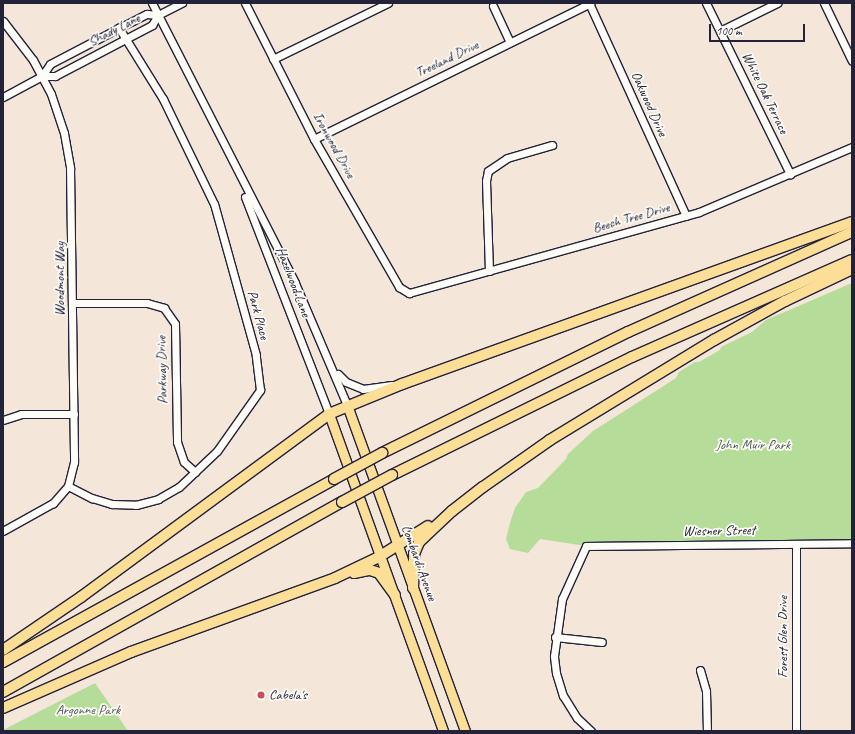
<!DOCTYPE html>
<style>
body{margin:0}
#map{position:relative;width:855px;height:734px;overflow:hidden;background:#f4e6d8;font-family:Caveat,sans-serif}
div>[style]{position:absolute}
.green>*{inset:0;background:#b5dd99}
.roads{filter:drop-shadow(1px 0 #22223b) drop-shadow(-1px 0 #22223b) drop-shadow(0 1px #22223b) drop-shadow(0 -1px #22223b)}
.minor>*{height:7px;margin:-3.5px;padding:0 3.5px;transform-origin:3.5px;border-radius:3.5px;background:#fdfcf7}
.major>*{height:9px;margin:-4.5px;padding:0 4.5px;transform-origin:4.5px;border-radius:4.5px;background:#fcde96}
.highway>*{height:10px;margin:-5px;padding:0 5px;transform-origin:5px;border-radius:5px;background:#fcde96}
.bridges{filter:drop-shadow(1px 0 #22223b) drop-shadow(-1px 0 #22223b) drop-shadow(0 1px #22223b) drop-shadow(0 -1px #22223b)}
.highway-bridge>*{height:10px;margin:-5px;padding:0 5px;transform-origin:5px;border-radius:5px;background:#fcde96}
.dots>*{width:11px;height:11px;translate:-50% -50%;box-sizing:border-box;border:2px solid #fdfcf7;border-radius:50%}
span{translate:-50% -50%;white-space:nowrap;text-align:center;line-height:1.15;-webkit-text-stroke:3.5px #fdfcf7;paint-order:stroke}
.street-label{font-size:14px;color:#22223b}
.park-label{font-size:14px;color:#4e5a57}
.poi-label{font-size:14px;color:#22223b}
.left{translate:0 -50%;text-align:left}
.frame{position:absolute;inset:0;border:4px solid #22223b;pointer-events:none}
.scale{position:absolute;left:709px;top:24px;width:96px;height:18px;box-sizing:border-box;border:2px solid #22223b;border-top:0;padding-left:5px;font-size:12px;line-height:14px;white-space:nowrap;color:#22223b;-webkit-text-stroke:3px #fdfcf7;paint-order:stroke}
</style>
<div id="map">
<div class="green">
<i style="clip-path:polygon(852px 283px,852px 543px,586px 546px,540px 539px,528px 553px,510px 549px,506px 539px,510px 523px,515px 508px,526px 492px,538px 488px,566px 459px,568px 454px,593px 431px,676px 378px,679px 372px,695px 362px,699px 362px,720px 350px,721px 347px,752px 332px,766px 320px)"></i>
<i style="clip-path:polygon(95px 683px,128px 731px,3px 731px,3px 730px)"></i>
</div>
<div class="roads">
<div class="minor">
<i style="left:152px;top:3px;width:314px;rotate:62.9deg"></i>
<i style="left:295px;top:283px;width:133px;rotate:66.9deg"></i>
<i style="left:245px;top:3px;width:153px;rotate:63.1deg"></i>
<i style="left:314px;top:139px;width:171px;rotate:60.1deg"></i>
<i style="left:399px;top:287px;width:12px;rotate:31deg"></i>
<i style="left:409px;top:293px;width:301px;rotate:-15.6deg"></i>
<i style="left:699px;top:212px;width:166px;rotate:-23deg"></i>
<i style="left:589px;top:3px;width:234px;rotate:65.5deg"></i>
<i style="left:706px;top:3px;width:191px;rotate:63.8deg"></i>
<i style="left:824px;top:3px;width:64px;rotate:64.2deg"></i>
<i style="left:493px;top:6px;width:40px;rotate:65deg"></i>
<i style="left:3px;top:21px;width:49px;rotate:52.4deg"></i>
<i style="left:33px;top:60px;width:38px;rotate:62deg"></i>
<i style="left:51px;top:94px;width:41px;rotate:71.6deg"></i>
<i style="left:64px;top:133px;width:36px;rotate:80deg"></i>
<i style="left:70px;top:168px;width:294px;rotate:89.2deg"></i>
<i style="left:74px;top:462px;width:25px;rotate:104deg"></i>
<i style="left:68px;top:486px;width:23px;rotate:131deg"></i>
<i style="left:53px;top:503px;width:57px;rotate:150.8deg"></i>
<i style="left:720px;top:31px;width:64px;rotate:-26.2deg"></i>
<i style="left:273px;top:59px;width:128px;rotate:-26deg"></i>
<i style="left:42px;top:76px;width:14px;rotate:-56deg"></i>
<i style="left:50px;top:64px;width:78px;rotate:-27.6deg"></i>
<i style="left:119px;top:28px;width:31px;rotate:-27deg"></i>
<i style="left:147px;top:14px;width:11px;rotate:5deg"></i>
<i style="left:158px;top:15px;width:27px;rotate:-27deg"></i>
<i style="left:3px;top:97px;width:44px;rotate:-28.3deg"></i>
<i style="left:42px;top:76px;width:13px"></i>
<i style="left:55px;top:76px;width:110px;rotate:-27.7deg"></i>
<i style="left:152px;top:25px;width:12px;rotate:-59deg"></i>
<i style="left:314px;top:139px;width:308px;rotate:-26.2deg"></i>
<i style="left:245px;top:197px;width:233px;rotate:68.8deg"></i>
<i style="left:489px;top:271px;width:90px;rotate:-91.9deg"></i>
<i style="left:486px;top:181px;width:10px;rotate:-79deg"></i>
<i style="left:488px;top:171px;width:23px;rotate:-34deg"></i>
<i style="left:507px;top:158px;width:47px;rotate:-16.1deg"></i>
<i style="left:73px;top:303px;width:74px"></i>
<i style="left:147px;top:303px;width:18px;rotate:16deg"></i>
<i style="left:164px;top:308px;width:19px;rotate:55deg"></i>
<i style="left:175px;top:324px;width:118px;rotate:89deg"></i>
<i style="left:177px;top:442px;width:21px;rotate:71deg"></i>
<i style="left:184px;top:462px;width:15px;rotate:42deg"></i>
<i style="left:338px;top:374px;width:11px;rotate:45deg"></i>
<i style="left:346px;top:382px;width:18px;rotate:22deg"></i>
<i style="left:363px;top:389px;width:29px;rotate:-8deg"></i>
<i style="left:3px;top:420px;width:19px;rotate:-18deg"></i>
<i style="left:21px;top:414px;width:53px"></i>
<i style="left:68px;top:486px;width:27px;rotate:27deg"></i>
<i style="left:92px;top:498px;width:21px;rotate:17deg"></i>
<i style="left:112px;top:504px;width:24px;rotate:2deg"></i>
<i style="left:136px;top:505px;width:23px;rotate:-15deg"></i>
<i style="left:158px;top:499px;width:24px;rotate:-30deg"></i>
<i style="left:179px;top:487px;width:52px;rotate:-43.5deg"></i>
<i style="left:217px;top:451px;width:75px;rotate:-54.8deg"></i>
<i style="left:260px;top:390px;width:35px;rotate:-97deg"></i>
<i style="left:256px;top:355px;width:157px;rotate:-105.5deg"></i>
<i style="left:214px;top:204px;width:117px;rotate:-115.9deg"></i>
<i style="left:163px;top:99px;width:84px;rotate:-121.8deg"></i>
<i style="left:796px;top:544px;width:187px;rotate:90deg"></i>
<i style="left:555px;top:637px;width:47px;rotate:6.1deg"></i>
<i style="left:700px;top:670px;width:22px;rotate:74deg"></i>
<i style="left:706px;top:691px;width:40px;rotate:88.6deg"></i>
<i style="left:591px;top:731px;width:19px;rotate:-137deg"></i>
<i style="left:577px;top:718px;width:26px;rotate:-122deg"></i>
<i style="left:563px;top:696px;width:24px;rotate:-107deg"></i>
<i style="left:556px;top:673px;width:17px;rotate:-97deg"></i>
<i style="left:554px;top:656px;width:58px;rotate:-82deg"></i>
<i style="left:562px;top:599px;width:58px;rotate:-65.6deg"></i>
<i style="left:586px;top:546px;width:266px;rotate:-0.6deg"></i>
</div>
<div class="major">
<i style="left:347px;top:405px;width:347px;rotate:70.1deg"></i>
<i style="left:329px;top:414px;width:337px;rotate:70.2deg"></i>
</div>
<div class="highway">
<i style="left:382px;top:453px;width:274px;rotate:-26.2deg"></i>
<i style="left:628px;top:332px;width:245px;rotate:-24.1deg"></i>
<i style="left:392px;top:475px;width:267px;rotate:-26.2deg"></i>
<i style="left:632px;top:357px;width:240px;rotate:-23.8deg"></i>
<i style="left:354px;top:573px;width:16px;rotate:-11deg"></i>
<i style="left:370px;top:570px;width:9px;rotate:18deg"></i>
<i style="left:379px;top:573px;width:27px;rotate:54deg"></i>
<i style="left:413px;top:588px;width:34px;rotate:-88deg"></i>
<i style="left:414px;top:554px;width:13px;rotate:-67deg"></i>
<i style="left:419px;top:542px;width:45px;rotate:-43.2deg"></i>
<i style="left:452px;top:511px;width:39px;rotate:-38deg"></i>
<i style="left:483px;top:487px;width:82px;rotate:-35deg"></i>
<i style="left:550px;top:440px;width:192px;rotate:-31.4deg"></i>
<i style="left:714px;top:340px;width:81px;rotate:-28.8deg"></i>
<i style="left:785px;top:301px;width:74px;rotate:-25.5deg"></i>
<i style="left:3px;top:650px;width:94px;rotate:-34.2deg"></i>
<i style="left:81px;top:597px;width:308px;rotate:-36.4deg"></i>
<i style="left:329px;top:414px;width:79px;rotate:-22.3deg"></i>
<i style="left:402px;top:384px;width:478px;rotate:-19.8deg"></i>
<i style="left:3px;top:662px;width:378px;rotate:-28.9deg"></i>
<i style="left:3px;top:692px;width:389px;rotate:-29.3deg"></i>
<i style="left:3px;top:708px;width:140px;rotate:-23.6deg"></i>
<i style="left:131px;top:652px;width:217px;rotate:-19.9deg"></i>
<i style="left:335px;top:578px;width:47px;rotate:-25.5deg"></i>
<i style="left:377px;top:558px;width:60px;rotate:-32.1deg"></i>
</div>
</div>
<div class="bridges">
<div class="highway-bridge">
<i style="left:334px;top:479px;width:55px;rotate:-28.4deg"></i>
<i style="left:342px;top:502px;width:57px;rotate:-28.4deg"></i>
</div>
</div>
<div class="dots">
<i style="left:261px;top:695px;background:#d1495b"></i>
</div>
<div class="street-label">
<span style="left:114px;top:30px;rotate:-27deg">Shady Lane</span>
<span style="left:447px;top:59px;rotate:-26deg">Treeland Drive</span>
<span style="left:765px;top:93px;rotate:64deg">White Oak Terrace</span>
<span style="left:649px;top:104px;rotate:66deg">Oakwood Drive</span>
<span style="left:334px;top:145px;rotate:61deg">Ironwood Drive</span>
<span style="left:631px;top:218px;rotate:-16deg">Beech Tree Drive</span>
<span style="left:60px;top:279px;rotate:-90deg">Woodmont Way</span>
<span style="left:293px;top:282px;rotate:69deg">Hazelwood Lane</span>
<span style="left:258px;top:315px;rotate:75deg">Park Place</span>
<span style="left:162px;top:370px;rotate:-91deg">Parkway Drive</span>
<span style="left:719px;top:531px;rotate:-1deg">Wiesner Street</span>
<span style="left:419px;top:563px;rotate:70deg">Lombardi Avenue</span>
<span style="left:783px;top:637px;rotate:-90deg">Forest Glen Drive</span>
</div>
<div class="park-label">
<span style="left:753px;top:445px">John Muir Park</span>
<span style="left:88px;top:710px">Argonne Park</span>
</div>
<div class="poi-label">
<span class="left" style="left:269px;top:695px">Cabela's</span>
</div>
<div class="frame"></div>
<div class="scale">100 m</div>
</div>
